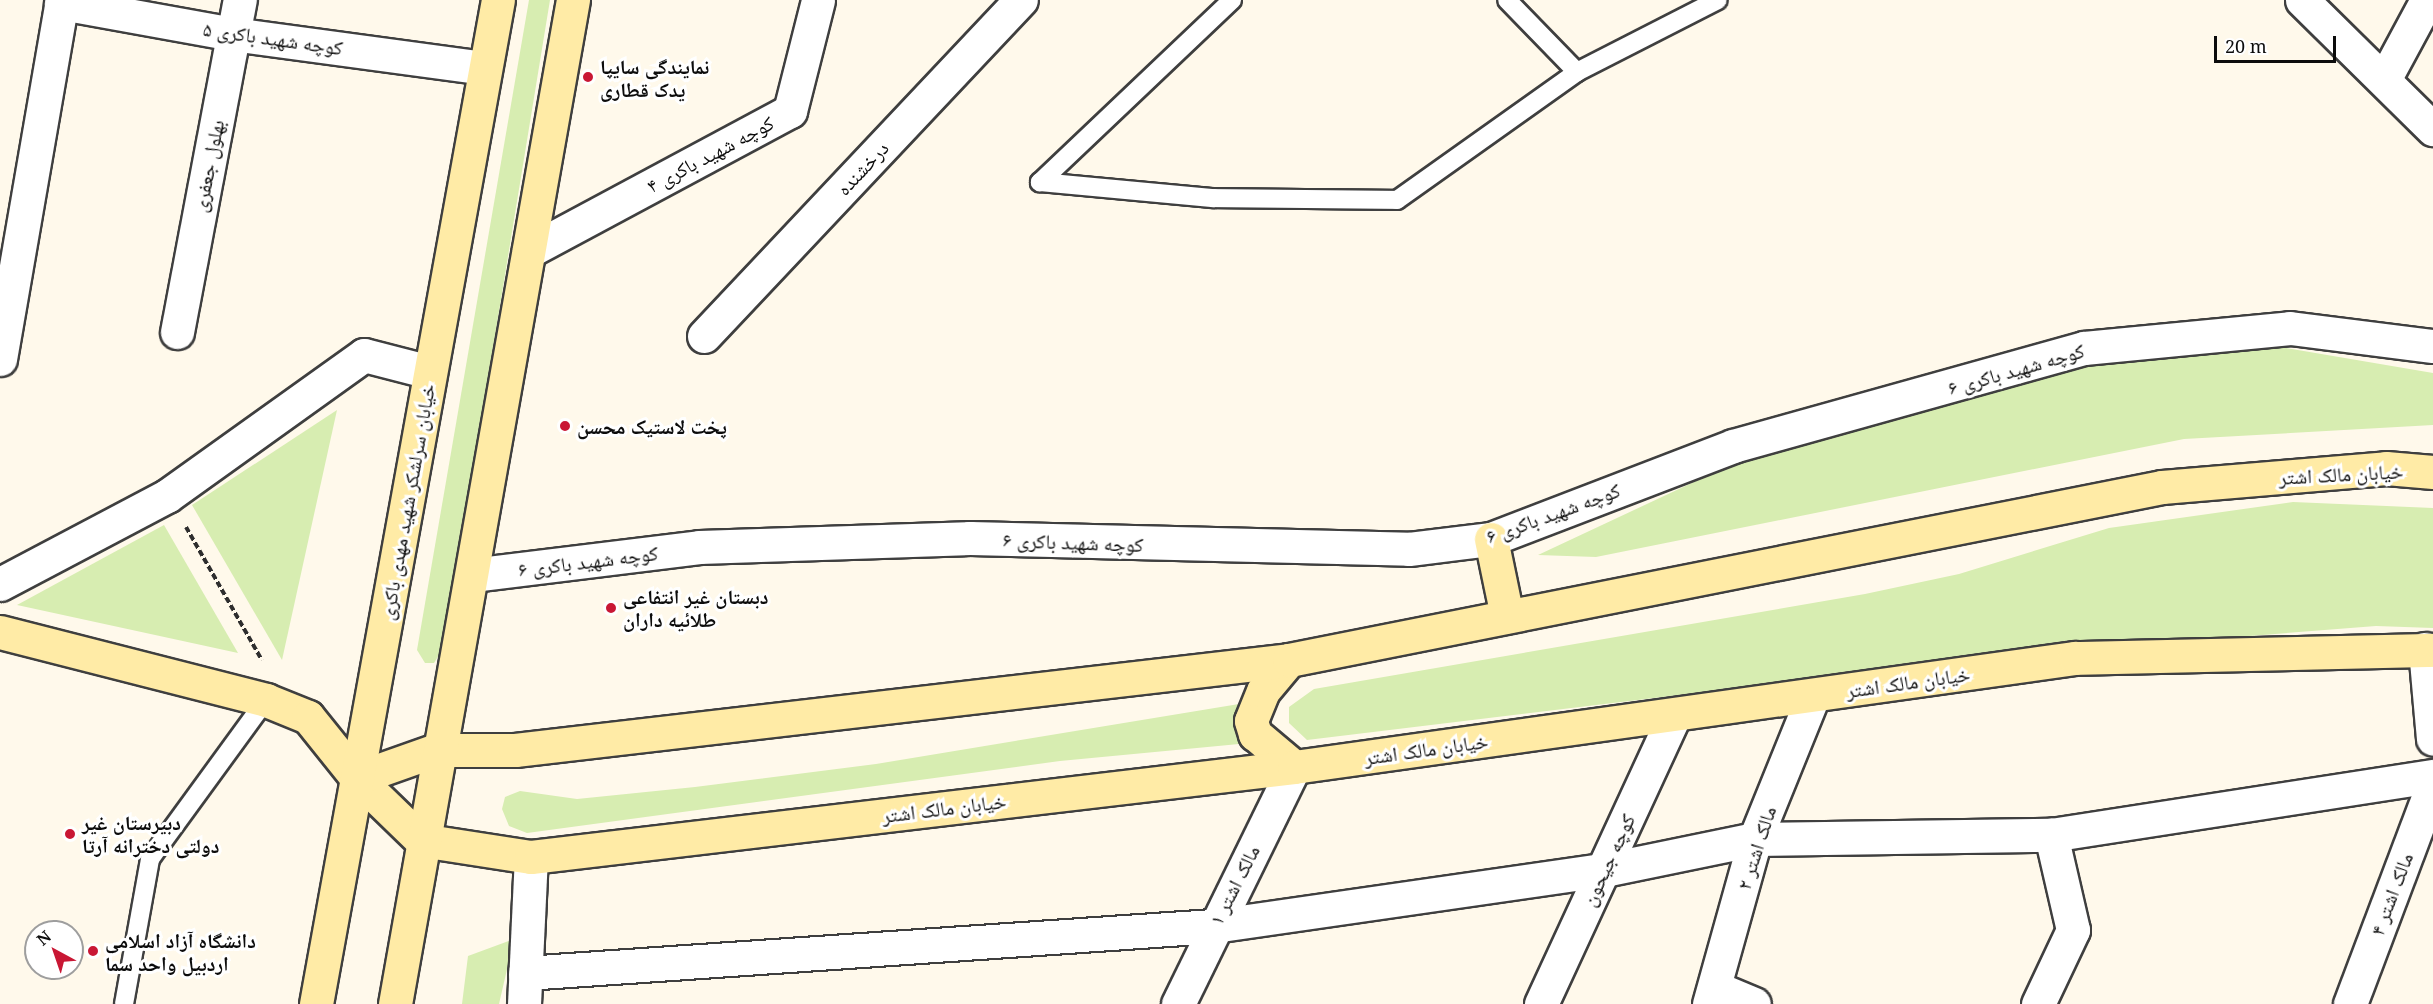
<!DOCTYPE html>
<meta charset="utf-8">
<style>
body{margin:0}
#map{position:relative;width:2433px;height:1004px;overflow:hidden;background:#fff9eb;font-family:"Noto Serif","Noto Naskh Arabic",serif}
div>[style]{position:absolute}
.green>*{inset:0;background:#d7edb1}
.path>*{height:4px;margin-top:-2px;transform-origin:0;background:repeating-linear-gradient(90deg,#2e2e2e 0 6px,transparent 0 9px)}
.roads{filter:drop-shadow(2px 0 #3f3f3f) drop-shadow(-2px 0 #3f3f3f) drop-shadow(0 2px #3f3f3f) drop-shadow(0 -2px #3f3f3f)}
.lane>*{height:18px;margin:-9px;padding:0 9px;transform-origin:9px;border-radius:9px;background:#fff}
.street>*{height:33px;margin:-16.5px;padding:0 16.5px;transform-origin:16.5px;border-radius:16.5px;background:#fff}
.secondary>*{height:33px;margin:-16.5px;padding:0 16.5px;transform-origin:16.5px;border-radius:16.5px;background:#ffeba6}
.dots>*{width:16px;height:16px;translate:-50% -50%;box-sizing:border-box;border:3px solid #fff;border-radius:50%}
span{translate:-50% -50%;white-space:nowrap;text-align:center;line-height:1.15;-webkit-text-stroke:6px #fff;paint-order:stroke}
.street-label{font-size:20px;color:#0c0c0c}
.poi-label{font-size:20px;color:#0c0c0c;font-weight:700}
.left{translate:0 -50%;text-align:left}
.north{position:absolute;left:24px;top:920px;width:60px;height:60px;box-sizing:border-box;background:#fff;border:2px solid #9e9e9e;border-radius:50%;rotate:320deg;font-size:16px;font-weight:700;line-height:24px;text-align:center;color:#0c0c0c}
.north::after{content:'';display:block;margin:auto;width:21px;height:27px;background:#c91734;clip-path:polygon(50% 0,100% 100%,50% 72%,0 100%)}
.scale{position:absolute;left:2214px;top:36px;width:122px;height:27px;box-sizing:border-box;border:3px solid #0c0c0c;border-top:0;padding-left:8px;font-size:18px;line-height:21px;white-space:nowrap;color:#0c0c0c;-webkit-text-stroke:4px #fff;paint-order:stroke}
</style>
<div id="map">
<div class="green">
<i style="clip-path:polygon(529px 0,550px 0,444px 647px,434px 663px,425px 663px,417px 650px)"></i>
<i style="clip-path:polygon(2280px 347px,2433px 373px,2433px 425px,2184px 439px,1596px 557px,1538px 555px,1760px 451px,2101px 362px)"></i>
<i style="clip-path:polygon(337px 410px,282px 660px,192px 505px)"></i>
<i style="clip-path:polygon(2293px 502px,2433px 508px,2433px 628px,2376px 626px,2008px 655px,1307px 740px,1289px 723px,1289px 707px,1314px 689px,1865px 594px,1959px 574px,2109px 528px)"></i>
<i style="clip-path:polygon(164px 525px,238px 653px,17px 605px)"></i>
<i style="clip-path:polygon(1239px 704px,1239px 744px,1060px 761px,527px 833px,509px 826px,502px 809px,505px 797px,520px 791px,577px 799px,695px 787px,876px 764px)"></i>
<i style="clip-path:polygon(514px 939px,499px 1004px,462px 1004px,468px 956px)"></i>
</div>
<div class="path">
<i style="left:186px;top:527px;width:153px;rotate:60.3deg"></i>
</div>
<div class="roads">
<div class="lane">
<i style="left:1232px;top:0;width:265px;rotate:136.5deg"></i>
<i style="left:1040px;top:182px;width:175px;rotate:5.3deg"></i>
<i style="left:1214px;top:198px;width:183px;rotate:0.6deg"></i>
<i style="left:1397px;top:200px;width:221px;rotate:-35.4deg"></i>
<i style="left:1577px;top:72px;width:100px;rotate:-134.2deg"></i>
<i style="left:1577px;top:72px;width:158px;rotate:-27.1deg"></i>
<i style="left:124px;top:1004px;width:147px;rotate:-79.8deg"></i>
<i style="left:150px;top:859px;width:197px;rotate:-53.9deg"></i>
</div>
<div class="street">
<i style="left:2302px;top:0;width:184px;rotate:44.6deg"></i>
<i style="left:61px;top:3px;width:175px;rotate:10.2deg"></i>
<i style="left:233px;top:34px;width:254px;rotate:7.7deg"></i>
<i style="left:2385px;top:78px;width:89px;rotate:-61.7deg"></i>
<i style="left:529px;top:251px;width:296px;rotate:-28.2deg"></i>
<i style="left:790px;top:111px;width:114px;rotate:-75.8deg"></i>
<i style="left:177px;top:332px;width:338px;rotate:-79.3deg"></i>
<i style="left:704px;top:336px;width:462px;rotate:-46.7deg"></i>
<i style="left:0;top:359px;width:364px;rotate:-80.2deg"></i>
<i style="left:472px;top:575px;width:229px;rotate:-7deg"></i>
<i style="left:699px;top:547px;width:271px;rotate:-1.9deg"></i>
<i style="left:970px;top:538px;width:439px;rotate:1.4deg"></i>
<i style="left:1409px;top:549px;width:83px;rotate:-7deg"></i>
<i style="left:1491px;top:539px;width:259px;rotate:-21deg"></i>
<i style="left:1733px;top:446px;width:364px;rotate:-15.6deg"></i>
<i style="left:2084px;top:348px;width:207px;rotate:-5.5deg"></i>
<i style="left:2290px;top:328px;width:144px;rotate:7.2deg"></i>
<i style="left:0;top:584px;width:189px;rotate:-27.8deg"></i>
<i style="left:167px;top:496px;width:242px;rotate:-35.6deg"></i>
<i style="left:364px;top:355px;width:68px;rotate:14.4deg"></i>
<i style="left:2425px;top:649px;width:90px;rotate:84.9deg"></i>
<i style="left:525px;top:973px;width:690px;rotate:-3.91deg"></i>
<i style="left:1213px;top:926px;width:395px;rotate:-8.2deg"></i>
<i style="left:1604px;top:870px;width:154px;rotate:-11.6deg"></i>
<i style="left:1755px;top:839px;width:296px;rotate:-0.8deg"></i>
<i style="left:2051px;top:835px;width:387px;rotate:-8.8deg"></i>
<i style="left:1716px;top:988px;width:41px;rotate:22.8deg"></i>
<i style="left:524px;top:1004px;width:147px;rotate:-87.3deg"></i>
<i style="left:1178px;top:1004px;width:264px;rotate:-63.9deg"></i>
<i style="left:1541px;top:1004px;width:317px;rotate:-65.2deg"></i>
<i style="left:1709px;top:1004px;width:171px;rotate:-74.4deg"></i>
<i style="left:1755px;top:839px;width:154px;rotate:-67.9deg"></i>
<i style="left:2038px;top:1004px;width:82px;rotate:-64.7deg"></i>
<i style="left:2073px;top:930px;width:98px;rotate:-103deg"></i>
<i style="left:2350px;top:1004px;width:235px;rotate:-69.3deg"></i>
</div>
<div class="secondary">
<i style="left:1491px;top:539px;width:79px;rotate:78.3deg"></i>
<i style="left:0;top:632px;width:275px;rotate:14.3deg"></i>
<i style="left:266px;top:700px;width:45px;rotate:22deg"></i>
<i style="left:308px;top:717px;width:78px;rotate:51.2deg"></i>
<i style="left:357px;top:778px;width:89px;rotate:44.1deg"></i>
<i style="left:1289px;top:660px;width:40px;rotate:130deg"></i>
<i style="left:1263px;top:691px;width:32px;rotate:112deg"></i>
<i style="left:1251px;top:721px;width:14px;rotate:73deg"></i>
<i style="left:1255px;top:734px;width:51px;rotate:40.2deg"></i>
<i style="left:357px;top:778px;width:84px;rotate:-19.5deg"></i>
<i style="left:436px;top:750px;width:79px"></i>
<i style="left:515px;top:750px;width:779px;rotate:-6.63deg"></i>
<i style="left:1289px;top:660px;width:890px;rotate:-11.21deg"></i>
<i style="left:2162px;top:487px;width:225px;rotate:-4.8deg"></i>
<i style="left:2386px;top:468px;width:47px;rotate:4.9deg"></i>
<i style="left:421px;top:840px;width:111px;rotate:8.8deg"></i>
<i style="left:531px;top:857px;width:768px;rotate:-6.73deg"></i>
<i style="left:1294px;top:767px;width:789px;rotate:-7.95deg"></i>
<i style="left:2075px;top:658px;width:358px;rotate:-1.3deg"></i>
<i style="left:316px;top:1004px;width:1020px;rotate:-79.73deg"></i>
<i style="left:395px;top:1004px;width:1020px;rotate:-79.95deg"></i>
</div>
</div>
<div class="dots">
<i style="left:588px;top:77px;background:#c91734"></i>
<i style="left:565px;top:426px;background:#c91734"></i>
<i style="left:611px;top:608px;background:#c91734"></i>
<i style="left:70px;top:834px;background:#c91734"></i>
<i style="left:93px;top:951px;background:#c91734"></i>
</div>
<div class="street-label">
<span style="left:273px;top:38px;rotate:8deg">کوچه شهید باکری ۵</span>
<span style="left:710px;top:154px;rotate:-28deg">کوچه شهید باکری ۴</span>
<span style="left:208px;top:166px;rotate:-79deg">بهلول جعفری</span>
<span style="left:862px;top:168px;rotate:-47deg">درخشنده</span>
<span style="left:2016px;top:369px;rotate:-16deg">کوچه شهید باکری ۶</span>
<span style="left:2341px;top:474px;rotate:-3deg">خیابان مالک اشتر</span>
<span style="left:407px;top:502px;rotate:-80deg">خیابان سرلشکر شهید مهدی باکری</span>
<span style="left:1553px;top:513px;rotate:-20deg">کوچه شهید باکری ۶</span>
<span style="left:1073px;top:542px;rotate:2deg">کوچه شهید باکری ۶</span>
<span style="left:588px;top:561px;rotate:-7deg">کوچه شهید باکری ۶</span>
<span style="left:1908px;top:682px;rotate:-8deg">خیابان مالک اشتر</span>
<span style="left:1426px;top:749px;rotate:-8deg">خیابان مالک اشتر</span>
<span style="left:944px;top:808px;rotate:-7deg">خیابان مالک اشتر</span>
<span style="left:1756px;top:848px;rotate:-72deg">مالک اشتر ۲</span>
<span style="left:1608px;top:860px;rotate:-65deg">کوچه جیحون</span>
<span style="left:1234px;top:885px;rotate:-63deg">مالک اشتر ۱</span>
<span style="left:2391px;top:894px;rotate:-69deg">مالک اشتر ۴</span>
</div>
<div class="poi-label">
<span class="left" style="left:600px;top:78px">نمایندگی سایپا<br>یدک قطاری</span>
<span class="left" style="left:577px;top:426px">پخت لاستیک محسن</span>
<span class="left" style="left:623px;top:608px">دبستان غیر انتفاعی<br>طلائیه داران</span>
<span class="left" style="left:82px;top:834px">دبیرستان غیر<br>دولتی دخترانه آرتا</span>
<span class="left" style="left:105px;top:952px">دانشگاه آزاد اسلامی<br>اردبیل واحد سما</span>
</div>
<div class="north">N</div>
<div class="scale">20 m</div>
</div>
